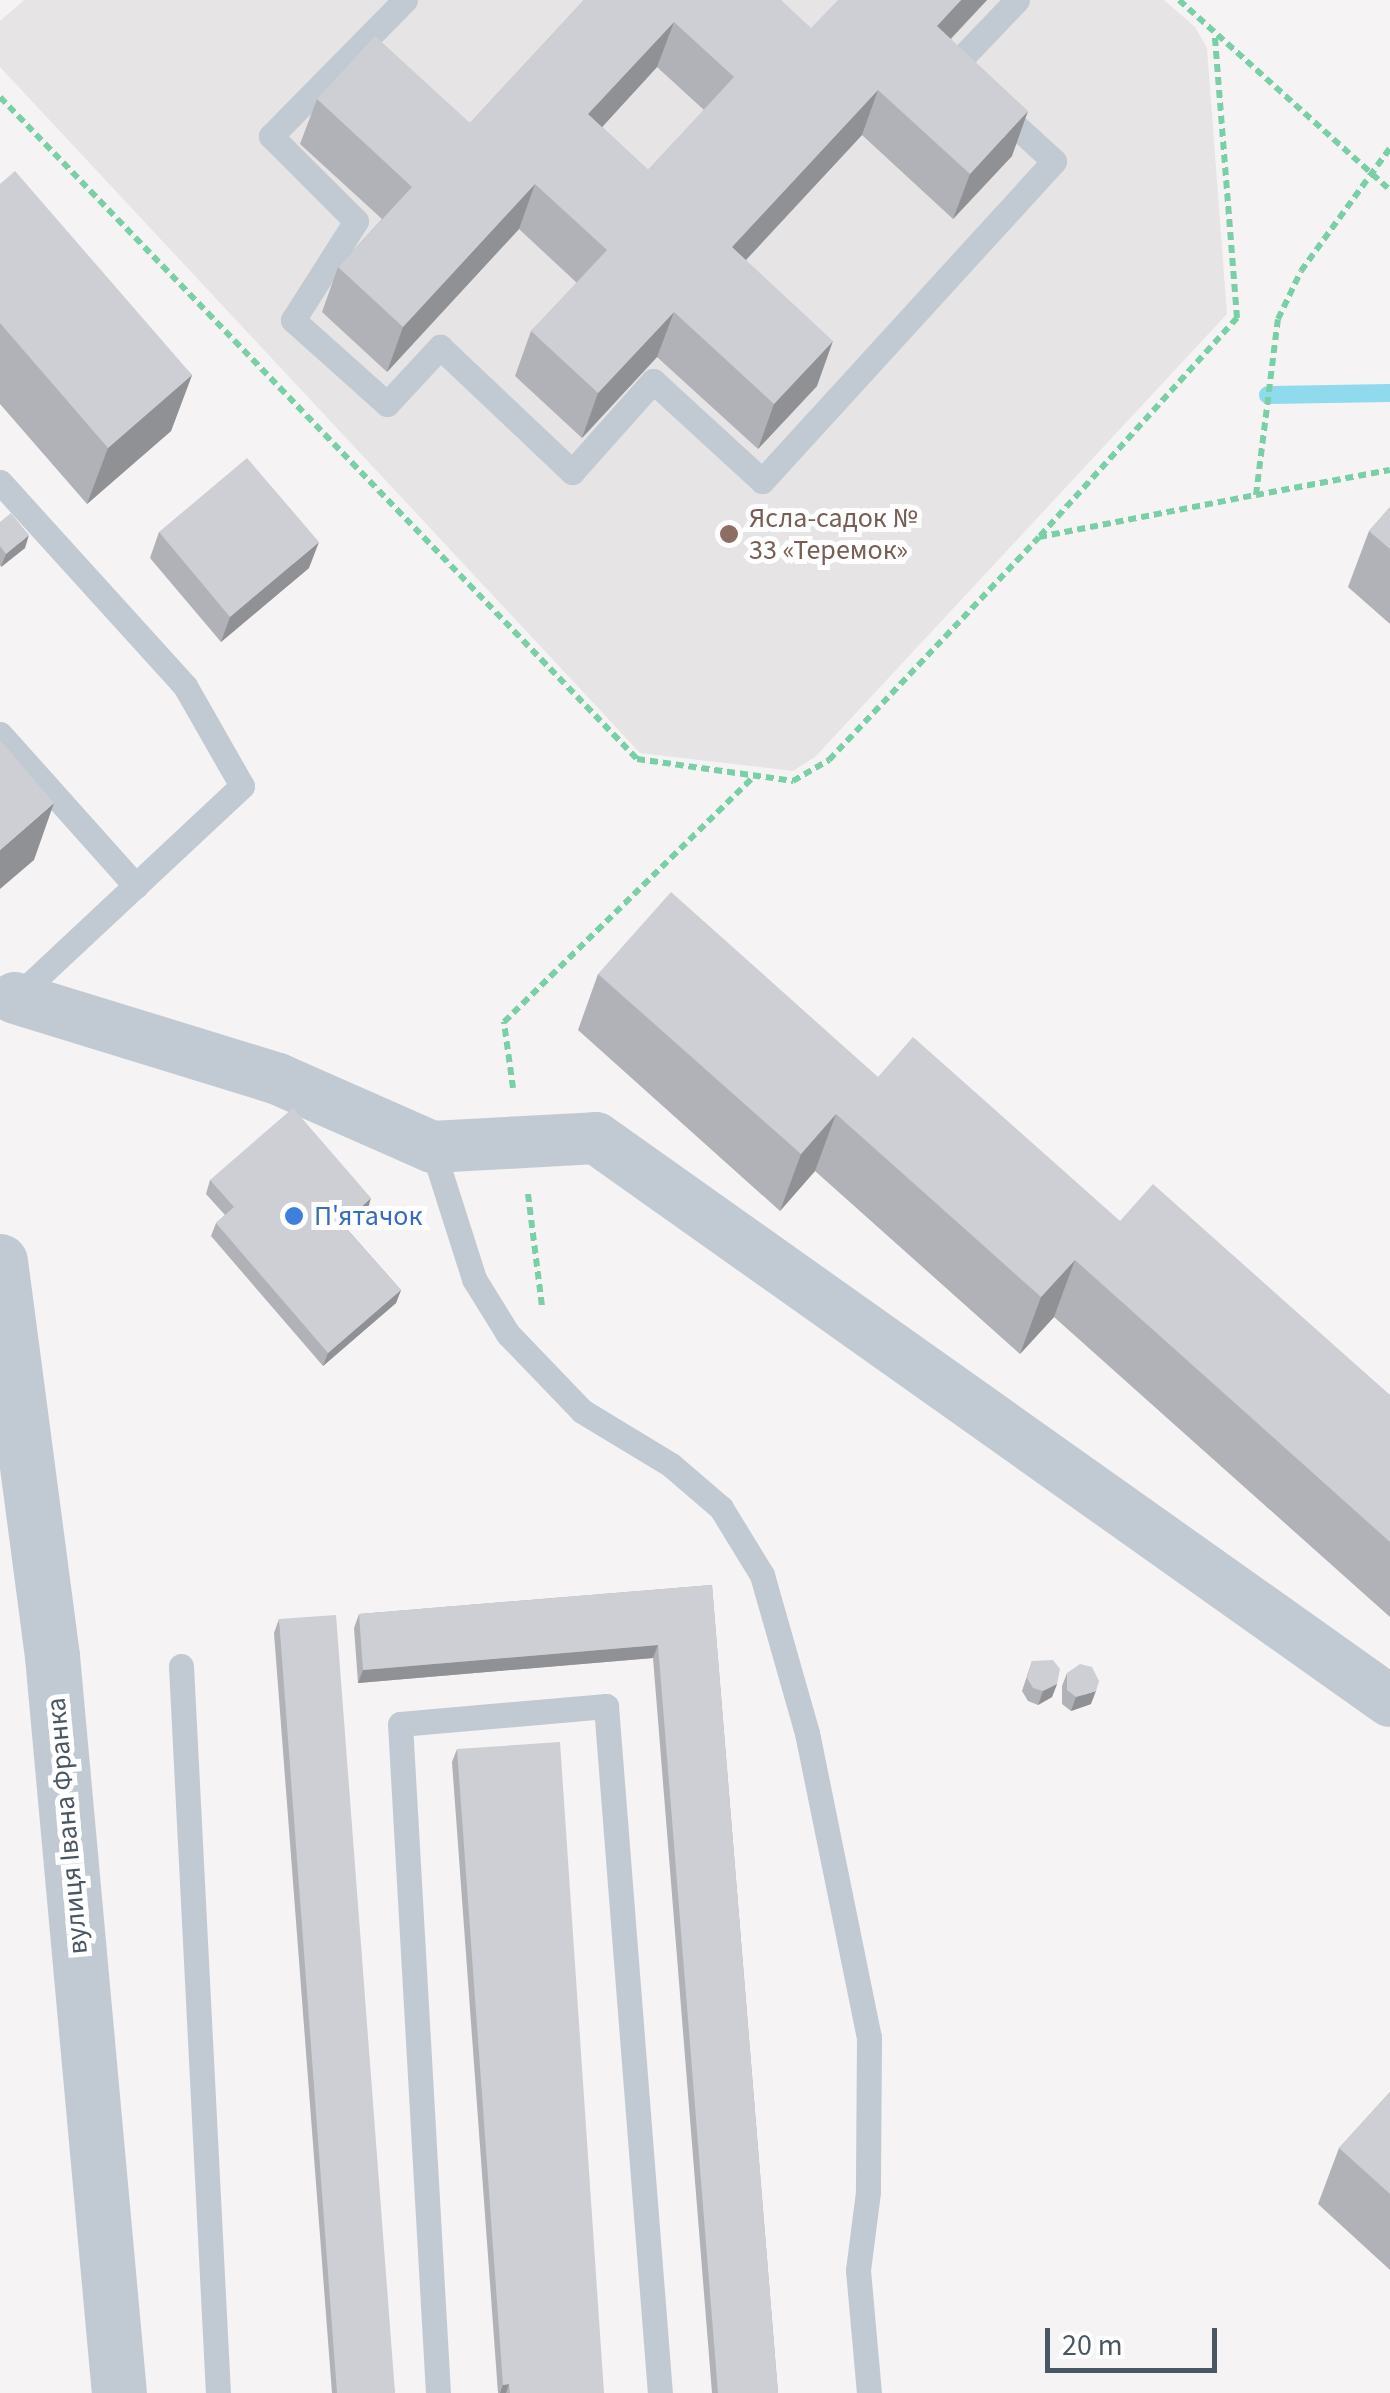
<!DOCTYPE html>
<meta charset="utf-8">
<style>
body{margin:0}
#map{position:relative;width:1390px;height:2393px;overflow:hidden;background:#f5f3f3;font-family:"Source Sans 3",sans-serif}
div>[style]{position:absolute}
.education>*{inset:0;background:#e6e4e5}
.stream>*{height:18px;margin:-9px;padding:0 9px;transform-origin:9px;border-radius:9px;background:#90daee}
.path>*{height:6px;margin-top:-3px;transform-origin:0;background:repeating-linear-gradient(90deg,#7ad0a6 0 8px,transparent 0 13px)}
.service>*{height:25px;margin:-12.5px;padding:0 12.5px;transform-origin:12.5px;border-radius:12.5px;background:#c1cad2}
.minor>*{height:52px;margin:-26px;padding:0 26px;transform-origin:26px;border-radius:26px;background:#c1cad2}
.tertiary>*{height:55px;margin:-27.5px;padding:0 27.5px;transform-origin:27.5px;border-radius:27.5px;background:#c1cad2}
.wall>*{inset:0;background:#b0b2b7}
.shaded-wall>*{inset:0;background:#909195}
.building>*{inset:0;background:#cdcfd5}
.dots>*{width:28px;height:28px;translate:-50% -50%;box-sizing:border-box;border:5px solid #fff;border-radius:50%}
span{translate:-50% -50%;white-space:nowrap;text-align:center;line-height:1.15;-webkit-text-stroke:10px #fff;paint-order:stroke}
.education-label{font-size:28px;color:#785e54}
.left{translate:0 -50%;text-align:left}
.shop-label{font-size:28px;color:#366cbe}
.street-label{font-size:28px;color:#4a5661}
.scale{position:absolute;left:1045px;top:2328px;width:172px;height:45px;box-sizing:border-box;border:5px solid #4a5661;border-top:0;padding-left:12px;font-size:30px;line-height:35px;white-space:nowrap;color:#4a5661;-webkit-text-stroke:8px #fff;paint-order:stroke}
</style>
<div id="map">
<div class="education">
<i style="clip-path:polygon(24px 0,1164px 0,1195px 27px,1207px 48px,1227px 314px,815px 757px,793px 771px,640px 753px,0 67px,0 21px)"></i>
</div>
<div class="stream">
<i style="left:1268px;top:395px;width:122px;rotate:-0.9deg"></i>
</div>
<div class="path">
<i style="left:1179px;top:0;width:284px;rotate:42deg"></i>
<i style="left:0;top:97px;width:919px;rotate:46.1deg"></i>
<i style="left:637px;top:759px;width:158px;rotate:8deg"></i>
<i style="left:793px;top:781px;width:42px;rotate:-30.3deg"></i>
<i style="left:829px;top:760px;width:306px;rotate:-46.7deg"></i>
<i style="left:1039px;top:537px;width:221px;rotate:-11deg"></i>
<i style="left:1256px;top:495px;width:177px;rotate:-82.9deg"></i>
<i style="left:1278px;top:319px;width:53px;rotate:-64.4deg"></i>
<i style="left:1301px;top:271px;width:152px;rotate:-54.1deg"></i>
<i style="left:1256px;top:495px;width:136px;rotate:-10.6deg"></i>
<i style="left:1040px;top:536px;width:294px;rotate:-47.9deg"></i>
<i style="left:1237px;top:318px;width:281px;rotate:-94.5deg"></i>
<i style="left:513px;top:1088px;width:67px;rotate:-97.8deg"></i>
<i style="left:504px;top:1022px;width:349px;rotate:-44.5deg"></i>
<i style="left:528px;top:1194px;width:113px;rotate:82.9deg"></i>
</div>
<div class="service">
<i style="left:405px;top:0;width:191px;rotate:134.6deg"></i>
<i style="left:271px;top:136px;width:120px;rotate:45deg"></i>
<i style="left:356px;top:221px;width:117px;rotate:122.5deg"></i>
<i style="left:293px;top:320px;width:126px;rotate:41.8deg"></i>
<i style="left:387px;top:404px;width:78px;rotate:-47.1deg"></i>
<i style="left:440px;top:347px;width:182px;rotate:43.4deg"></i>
<i style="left:572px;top:472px;width:122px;rotate:-48.3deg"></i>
<i style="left:653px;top:381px;width:148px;rotate:42.5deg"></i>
<i style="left:762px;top:481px;width:433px;rotate:-47.6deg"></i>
<i style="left:1054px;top:161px;width:77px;rotate:-137.6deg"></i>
<i style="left:960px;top:75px;width:11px;rotate:-139deg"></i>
<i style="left:952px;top:68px;width:94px;rotate:-46.3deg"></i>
<i style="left:0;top:482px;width:275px;rotate:47.8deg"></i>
<i style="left:185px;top:686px;width:115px;rotate:60.3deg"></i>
<i style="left:242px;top:786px;width:315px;rotate:136.9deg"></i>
<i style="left:0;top:734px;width:204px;rotate:48.2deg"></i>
<i style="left:432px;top:1147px;width:139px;rotate:72.3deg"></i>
<i style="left:474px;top:1279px;width:65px;rotate:58.3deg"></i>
<i style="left:508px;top:1334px;width:107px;rotate:46.1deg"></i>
<i style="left:582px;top:1411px;width:104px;rotate:31.2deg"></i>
<i style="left:671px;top:1465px;width:66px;rotate:40.7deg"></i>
<i style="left:721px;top:1508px;width:79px;rotate:58.5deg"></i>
<i style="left:762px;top:1575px;width:164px;rotate:74.1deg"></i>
<i style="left:807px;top:1733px;width:310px;rotate:78.5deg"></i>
<i style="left:869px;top:2037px;width:155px;rotate:90.4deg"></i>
<i style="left:868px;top:2192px;width:79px;rotate:97.3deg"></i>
<i style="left:858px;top:2270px;width:123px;rotate:84.9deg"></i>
<i style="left:181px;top:1666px;width:728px;rotate:87.09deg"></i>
<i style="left:438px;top:2393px;width:670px;rotate:-93.25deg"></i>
<i style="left:400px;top:1724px;width:207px;rotate:-5deg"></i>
<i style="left:606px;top:1706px;width:689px;rotate:85.51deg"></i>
</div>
<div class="minor">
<i style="left:15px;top:998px;width:275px;rotate:17.1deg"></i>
<i style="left:278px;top:1079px;width:168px;rotate:23.8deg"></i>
<i style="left:432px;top:1147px;width:164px;rotate:-3.1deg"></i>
<i style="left:596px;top:1138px;width:973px;rotate:35.34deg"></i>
</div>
<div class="tertiary">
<i style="left:0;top:1261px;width:398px;rotate:82.5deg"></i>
<i style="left:52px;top:1656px;width:740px;rotate:84.81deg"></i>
</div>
<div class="wall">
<i style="clip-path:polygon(evenodd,584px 0,811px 28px,987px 0,951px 39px,1012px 156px,953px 219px,862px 135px,746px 260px,817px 386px,758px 449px,657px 357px,582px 438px,515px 376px,531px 331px,577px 283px,519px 229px,387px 372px,322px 312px,338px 267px,382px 219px,300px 144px,317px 99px,470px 123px,584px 0,657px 67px,704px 110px,648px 170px,602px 127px,657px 67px)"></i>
<i style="clip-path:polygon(0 184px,192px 375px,171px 431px,87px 504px,0 404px)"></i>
<i style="clip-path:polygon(1390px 507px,1390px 624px,1348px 587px,1369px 531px)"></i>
<i style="clip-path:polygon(0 522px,25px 548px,1px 567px,0 565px)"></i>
<i style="clip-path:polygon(159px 532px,309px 568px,221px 642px,150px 558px)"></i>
<i style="clip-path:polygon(598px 974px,878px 1077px,1120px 1221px,1390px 1395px,1390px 1617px,1054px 1317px,1020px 1354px,815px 1171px,780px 1211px,578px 1030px)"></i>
<i style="clip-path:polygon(210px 1180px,367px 1212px,347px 1229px,401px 1290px,396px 1303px,323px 1366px,211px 1236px,216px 1223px,225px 1215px,206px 1194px)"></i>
<i style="clip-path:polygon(712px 1585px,778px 2393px,712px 2393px,653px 1658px,358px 1683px,354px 1628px,359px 1614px)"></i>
<i style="clip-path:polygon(279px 1619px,395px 2393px,332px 2393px,274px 1633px)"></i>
<i style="clip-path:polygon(1032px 1661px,1057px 1684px,1052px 1697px,1038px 1705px,1028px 1701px,1022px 1691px)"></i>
<i style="clip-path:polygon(1067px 1673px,1091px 1704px,1071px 1711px,1062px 1704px,1062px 1686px)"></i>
<i style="clip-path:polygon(457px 1749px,604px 2393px,498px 2393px,452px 1762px)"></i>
<i style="clip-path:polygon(1390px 2092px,1390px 2270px,1318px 2204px,1339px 2148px)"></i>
</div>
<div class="shaded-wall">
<i style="clip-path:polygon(961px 0,987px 0,920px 71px,937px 26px)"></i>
<i style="clip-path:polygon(674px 22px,657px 67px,572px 160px,588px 114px)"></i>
<i style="clip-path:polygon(878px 90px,862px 135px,716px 292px,732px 247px)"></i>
<i style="clip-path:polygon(1028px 111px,1012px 156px,953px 219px,970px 174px)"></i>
<i style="clip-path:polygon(535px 184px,519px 229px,387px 372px,403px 327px)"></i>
<i style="clip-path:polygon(674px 312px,657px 357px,582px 438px,598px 393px)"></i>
<i style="clip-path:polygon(833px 341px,817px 386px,758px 449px,774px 404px)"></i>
<i style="clip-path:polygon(192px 375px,171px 431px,87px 504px,108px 448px)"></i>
<i style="clip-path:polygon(29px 535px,25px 548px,1px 567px,6px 554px)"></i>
<i style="clip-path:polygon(319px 542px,309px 568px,221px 642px,230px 617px)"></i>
<i style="clip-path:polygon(54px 803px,34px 860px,0 889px,0 850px)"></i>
<i style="clip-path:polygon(836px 1114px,815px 1171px,780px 1211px,801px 1154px)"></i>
<i style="clip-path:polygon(371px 1198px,367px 1212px,338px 1237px,342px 1224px)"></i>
<i style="clip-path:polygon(1075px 1260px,1054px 1317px,1020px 1354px,1041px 1297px)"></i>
<i style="clip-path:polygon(401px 1290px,396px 1303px,323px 1366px,328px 1353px)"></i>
<i style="clip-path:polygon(658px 1645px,653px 1658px,358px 1683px,363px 1670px)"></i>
<i style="clip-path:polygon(1057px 1684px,1052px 1697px,1038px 1705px,1043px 1691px)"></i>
<i style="clip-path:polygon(1096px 1691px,1091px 1704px,1071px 1711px,1076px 1697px)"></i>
<i style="clip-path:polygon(509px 2384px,506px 2393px,500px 2393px,503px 2385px)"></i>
</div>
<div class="building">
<i style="clip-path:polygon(evenodd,584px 0,781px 0,811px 28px,838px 0,961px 0,937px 26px,1028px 111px,970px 174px,878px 90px,732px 247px,833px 341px,774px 404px,674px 312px,598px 393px,531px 331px,607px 250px,535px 184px,403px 327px,338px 267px,412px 187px,317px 99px,375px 36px,470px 123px,584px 0,674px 22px,734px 77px,648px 170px,588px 114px,674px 22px)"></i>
<i style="clip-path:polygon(15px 171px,192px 375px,108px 448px,0 323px,0 184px)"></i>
<i style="clip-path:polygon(247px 458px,319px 542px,230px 617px,159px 532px)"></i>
<i style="clip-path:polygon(1390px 507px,1390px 549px,1369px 531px)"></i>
<i style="clip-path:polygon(11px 513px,29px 535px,6px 554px,0 546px,0 522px)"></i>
<i style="clip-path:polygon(0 740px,54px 803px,0 850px)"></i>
<i style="clip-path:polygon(671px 892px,878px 1077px,913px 1037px,1120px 1221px,1153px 1184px,1390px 1395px,1390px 1542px,1075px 1260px,1041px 1297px,836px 1114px,801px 1154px,598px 974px)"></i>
<i style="clip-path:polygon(293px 1108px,371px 1198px,342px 1224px,401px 1290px,328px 1353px,216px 1223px,234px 1207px,210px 1180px)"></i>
<i style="clip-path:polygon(712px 1585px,778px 2393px,718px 2393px,658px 1645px,363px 1670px,359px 1614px)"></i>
<i style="clip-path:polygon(336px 1615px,395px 2393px,337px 2393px,279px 1619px)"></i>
<i style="clip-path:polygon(1053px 1660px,1060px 1669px,1057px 1684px,1043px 1691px,1033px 1688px,1027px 1678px,1032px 1661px)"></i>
<i style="clip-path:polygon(1080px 1664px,1092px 1667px,1099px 1681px,1096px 1691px,1076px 1697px,1067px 1690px,1067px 1673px)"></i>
<i style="clip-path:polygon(560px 1742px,604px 2393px,510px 2393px,509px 2384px,503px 2385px,457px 1749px)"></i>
<i style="clip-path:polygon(1390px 2092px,1390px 2194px,1339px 2148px)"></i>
</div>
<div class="dots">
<i style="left:729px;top:534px;background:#8d6e63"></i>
<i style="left:294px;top:1216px;background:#3f7fe0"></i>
</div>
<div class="education-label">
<span class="left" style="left:749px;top:534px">Ясла-садок №<br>33 «Теремок»</span>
</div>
<div class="shop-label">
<span class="left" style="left:314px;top:1216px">П'ятачок</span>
</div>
<div class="street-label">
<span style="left:67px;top:1826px;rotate:-95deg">вулиця Івана Франка</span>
</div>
<div class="scale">20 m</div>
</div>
